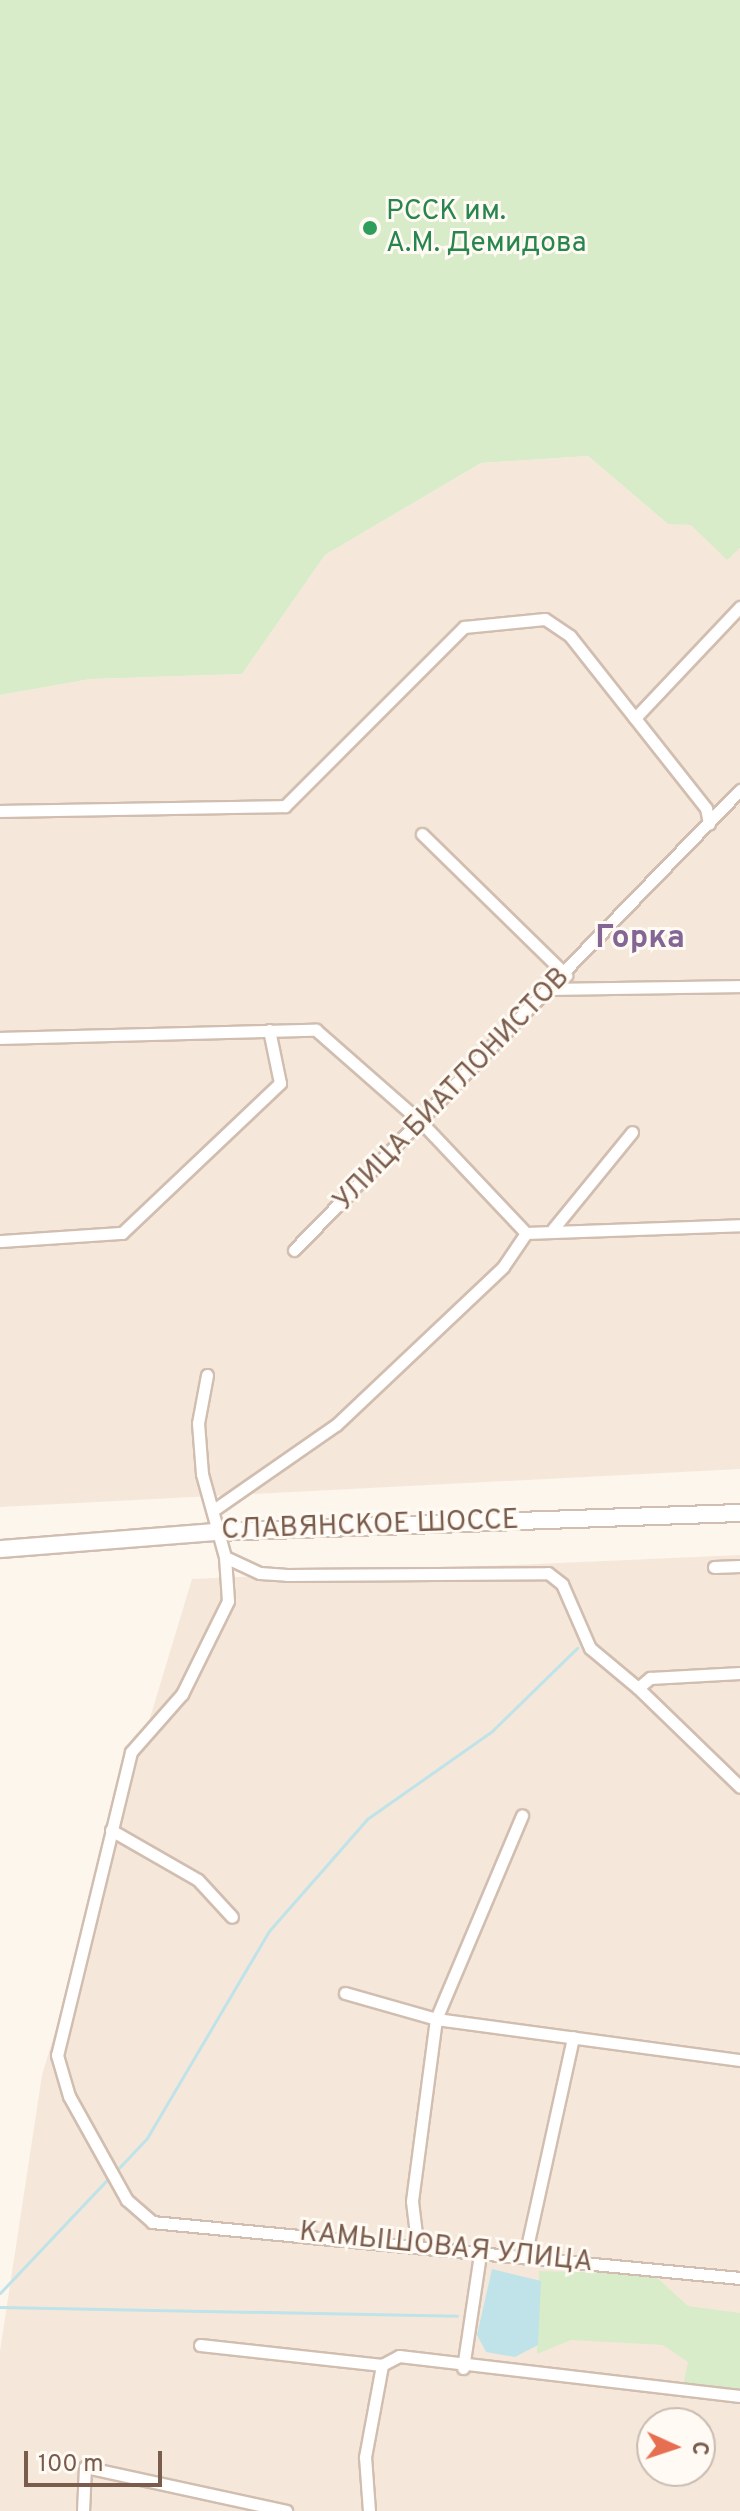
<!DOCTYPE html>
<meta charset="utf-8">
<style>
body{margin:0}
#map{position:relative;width:740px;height:2511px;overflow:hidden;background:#fdf6ec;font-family:Overpass,sans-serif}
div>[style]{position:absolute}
.residential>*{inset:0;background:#f5e8da}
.green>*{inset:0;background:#d8ecc9}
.water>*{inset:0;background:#bfe3e8}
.stream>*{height:3px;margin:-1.5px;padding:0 1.5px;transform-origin:1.5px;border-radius:1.5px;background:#bfe3e8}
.roads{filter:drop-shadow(2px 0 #d1beb0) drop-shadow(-2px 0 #d1beb0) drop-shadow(0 2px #d1beb0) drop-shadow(0 -2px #d1beb0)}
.street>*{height:11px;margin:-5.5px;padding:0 5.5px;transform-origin:5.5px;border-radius:5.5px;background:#fff}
.secondary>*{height:16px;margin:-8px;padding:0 8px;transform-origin:8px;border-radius:8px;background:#fff}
.dots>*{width:22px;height:22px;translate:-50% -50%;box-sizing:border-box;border:4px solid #fffaf3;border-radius:50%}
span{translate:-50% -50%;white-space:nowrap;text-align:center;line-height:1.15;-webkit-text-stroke:6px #fffaf3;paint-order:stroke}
.leisure-label{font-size:28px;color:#27864d}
.left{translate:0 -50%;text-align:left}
.street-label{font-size:28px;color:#7a5c4d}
.quarter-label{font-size:32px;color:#846695;font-weight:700}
.north{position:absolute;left:636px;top:2407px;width:80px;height:80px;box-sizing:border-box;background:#fffaf3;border:2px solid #cabbb1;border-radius:50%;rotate:93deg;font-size:22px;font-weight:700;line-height:32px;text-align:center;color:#7a5c4d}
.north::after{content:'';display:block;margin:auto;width:28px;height:36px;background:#e76f51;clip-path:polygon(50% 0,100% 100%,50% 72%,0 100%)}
.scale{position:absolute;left:24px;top:2451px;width:138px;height:36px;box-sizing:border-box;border:4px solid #7a5c4d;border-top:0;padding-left:10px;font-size:24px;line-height:28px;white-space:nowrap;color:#7a5c4d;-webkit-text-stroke:6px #fffaf3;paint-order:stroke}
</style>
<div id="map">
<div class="residential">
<i style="clip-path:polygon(588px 456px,668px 524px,691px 524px,727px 559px,740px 548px,740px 1469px,0 1507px,0 695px,91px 679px,242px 674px,325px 555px,481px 463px)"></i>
<i style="clip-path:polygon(evenodd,740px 1555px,740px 2511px,0 2511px,0 2351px,42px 2075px,192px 1579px,740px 1555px,652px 2423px,700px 2423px,700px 2471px,652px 2471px,652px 2423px)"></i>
</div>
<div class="green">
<i style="clip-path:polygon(0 0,740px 0,740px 548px,727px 560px,691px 525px,668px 524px,588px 456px,481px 463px,325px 555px,242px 674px,91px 679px,0 695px)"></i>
<i style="clip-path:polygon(539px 2271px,653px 2274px,688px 2306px,740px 2313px,740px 2390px,683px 2386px,688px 2362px,663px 2345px,571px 2340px,537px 2354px)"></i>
</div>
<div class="water">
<i style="clip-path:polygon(492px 2269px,541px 2281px,538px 2345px,515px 2357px,486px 2352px,477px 2335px)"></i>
</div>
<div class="stream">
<i style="left:117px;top:2170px;width:44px;rotate:-46.8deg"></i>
<i style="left:147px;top:2138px;width:240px;rotate:-59.5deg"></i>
<i style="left:269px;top:1931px;width:149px;rotate:-48.8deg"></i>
<i style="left:367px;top:1819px;width:153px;rotate:-35.1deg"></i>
<i style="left:492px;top:1731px;width:119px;rotate:-44.3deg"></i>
<i style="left:0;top:2293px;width:156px;rotate:-46.6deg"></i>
<i style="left:0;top:2307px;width:457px;rotate:1.1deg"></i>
</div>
<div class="roads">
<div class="street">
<i style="left:635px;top:718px;width:153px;rotate:-46.6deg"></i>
<i style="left:0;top:811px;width:285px;rotate:-1deg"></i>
<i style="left:285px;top:806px;width:253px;rotate:-45deg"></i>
<i style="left:464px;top:627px;width:81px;rotate:-5.6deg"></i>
<i style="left:545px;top:619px;width:30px;rotate:34deg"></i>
<i style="left:570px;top:636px;width:219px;rotate:51.7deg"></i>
<i style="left:706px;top:808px;width:16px;rotate:79deg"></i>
<i style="left:422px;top:834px;width:202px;rotate:44.4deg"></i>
<i style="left:552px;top:989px;width:188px;rotate:-0.9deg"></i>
<i style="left:0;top:1038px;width:316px;rotate:-1.5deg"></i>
<i style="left:316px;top:1030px;width:141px;rotate:41.3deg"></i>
<i style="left:422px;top:1123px;width:151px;rotate:46.6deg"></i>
<i style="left:553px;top:1229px;width:125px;rotate:-50.8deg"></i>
<i style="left:526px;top:1233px;width:214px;rotate:-2.1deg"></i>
<i style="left:0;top:1241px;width:122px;rotate:-3.8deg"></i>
<i style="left:122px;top:1233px;width:218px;rotate:-43.5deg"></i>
<i style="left:280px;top:1083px;width:54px;rotate:-101.7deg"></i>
<i style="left:294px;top:1250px;width:641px;rotate:-45.89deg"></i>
<i style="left:207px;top:1375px;width:49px;rotate:100.6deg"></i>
<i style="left:198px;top:1423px;width:51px;rotate:85.5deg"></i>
<i style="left:202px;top:1474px;width:86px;rotate:74.5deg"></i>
<i style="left:225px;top:1557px;width:44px;rotate:86.1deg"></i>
<i style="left:228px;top:1601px;width:104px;rotate:116.3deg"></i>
<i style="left:182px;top:1694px;width:77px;rotate:131.3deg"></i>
<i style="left:131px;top:1752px;width:312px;rotate:103.7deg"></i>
<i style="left:57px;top:2055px;width:43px;rotate:73.7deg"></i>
<i style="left:69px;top:2096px;width:119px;rotate:60.9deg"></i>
<i style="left:127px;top:2200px;width:33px;rotate:41deg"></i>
<i style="left:152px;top:2222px;width:591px;rotate:5.44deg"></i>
<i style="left:215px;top:1509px;width:147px;rotate:-34.8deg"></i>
<i style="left:336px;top:1425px;width:230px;rotate:-43.4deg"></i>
<i style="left:503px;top:1267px;width:41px;rotate:-55.9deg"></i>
<i style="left:225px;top:1557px;width:38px;rotate:25deg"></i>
<i style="left:260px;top:1573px;width:27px;rotate:4deg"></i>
<i style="left:287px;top:1575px;width:261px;rotate:-0.4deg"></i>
<i style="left:548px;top:1573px;width:18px;rotate:38deg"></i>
<i style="left:562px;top:1584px;width:70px;rotate:66.4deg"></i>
<i style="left:590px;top:1648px;width:62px;rotate:39.8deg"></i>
<i style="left:638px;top:1688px;width:16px;rotate:-40deg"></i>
<i style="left:650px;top:1678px;width:90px;rotate:-3.2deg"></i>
<i style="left:714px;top:1567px;width:26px;rotate:-2deg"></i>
<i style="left:638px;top:1688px;width:142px;rotate:44.1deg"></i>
<i style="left:111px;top:1830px;width:100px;rotate:29.9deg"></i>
<i style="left:198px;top:1880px;width:50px;rotate:47.4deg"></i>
<i style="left:345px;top:1993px;width:95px;rotate:15.9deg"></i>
<i style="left:436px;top:2019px;width:307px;rotate:7.7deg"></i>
<i style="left:417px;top:2242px;width:41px;rotate:-97deg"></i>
<i style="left:412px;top:2201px;width:184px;rotate:-82.5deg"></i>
<i style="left:436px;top:2019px;width:221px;rotate:-67.1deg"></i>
<i style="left:525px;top:2256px;width:224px;rotate:-77.6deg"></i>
<i style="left:200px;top:2345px;width:183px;rotate:6.3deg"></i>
<i style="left:382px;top:2365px;width:19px;rotate:-28deg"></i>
<i style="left:399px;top:2356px;width:343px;rotate:6.7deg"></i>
<i style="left:463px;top:2368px;width:115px;rotate:-81.5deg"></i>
<i style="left:83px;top:2511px;width:44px;rotate:-87.4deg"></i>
<i style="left:85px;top:2467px;width:206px;rotate:12.3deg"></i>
<i style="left:369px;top:2511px;width:54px;rotate:-94.2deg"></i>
<i style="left:365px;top:2457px;width:94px;rotate:-79.5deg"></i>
</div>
<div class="secondary">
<i style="left:0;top:1549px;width:217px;rotate:-4.5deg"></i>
<i style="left:216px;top:1532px;width:524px;rotate:-2.08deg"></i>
</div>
</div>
<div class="dots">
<i style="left:370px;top:228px;background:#2e9e5b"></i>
</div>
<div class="leisure-label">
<span class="left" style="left:386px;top:228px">РССК им.<br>А.М. Демидова</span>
</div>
<div class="street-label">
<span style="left:452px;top:1090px;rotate:-46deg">УЛИЦА БИАТЛОНИСТОВ</span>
<span style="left:370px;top:1526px;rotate:-2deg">СЛАВЯНСКОЕ ШОССЕ</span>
<span style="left:446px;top:2248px;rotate:6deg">КАМЫШОВАЯ УЛИЦА</span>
</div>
<div class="quarter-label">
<span style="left:640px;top:939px">Горка</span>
</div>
<div class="north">С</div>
<div class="scale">100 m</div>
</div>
